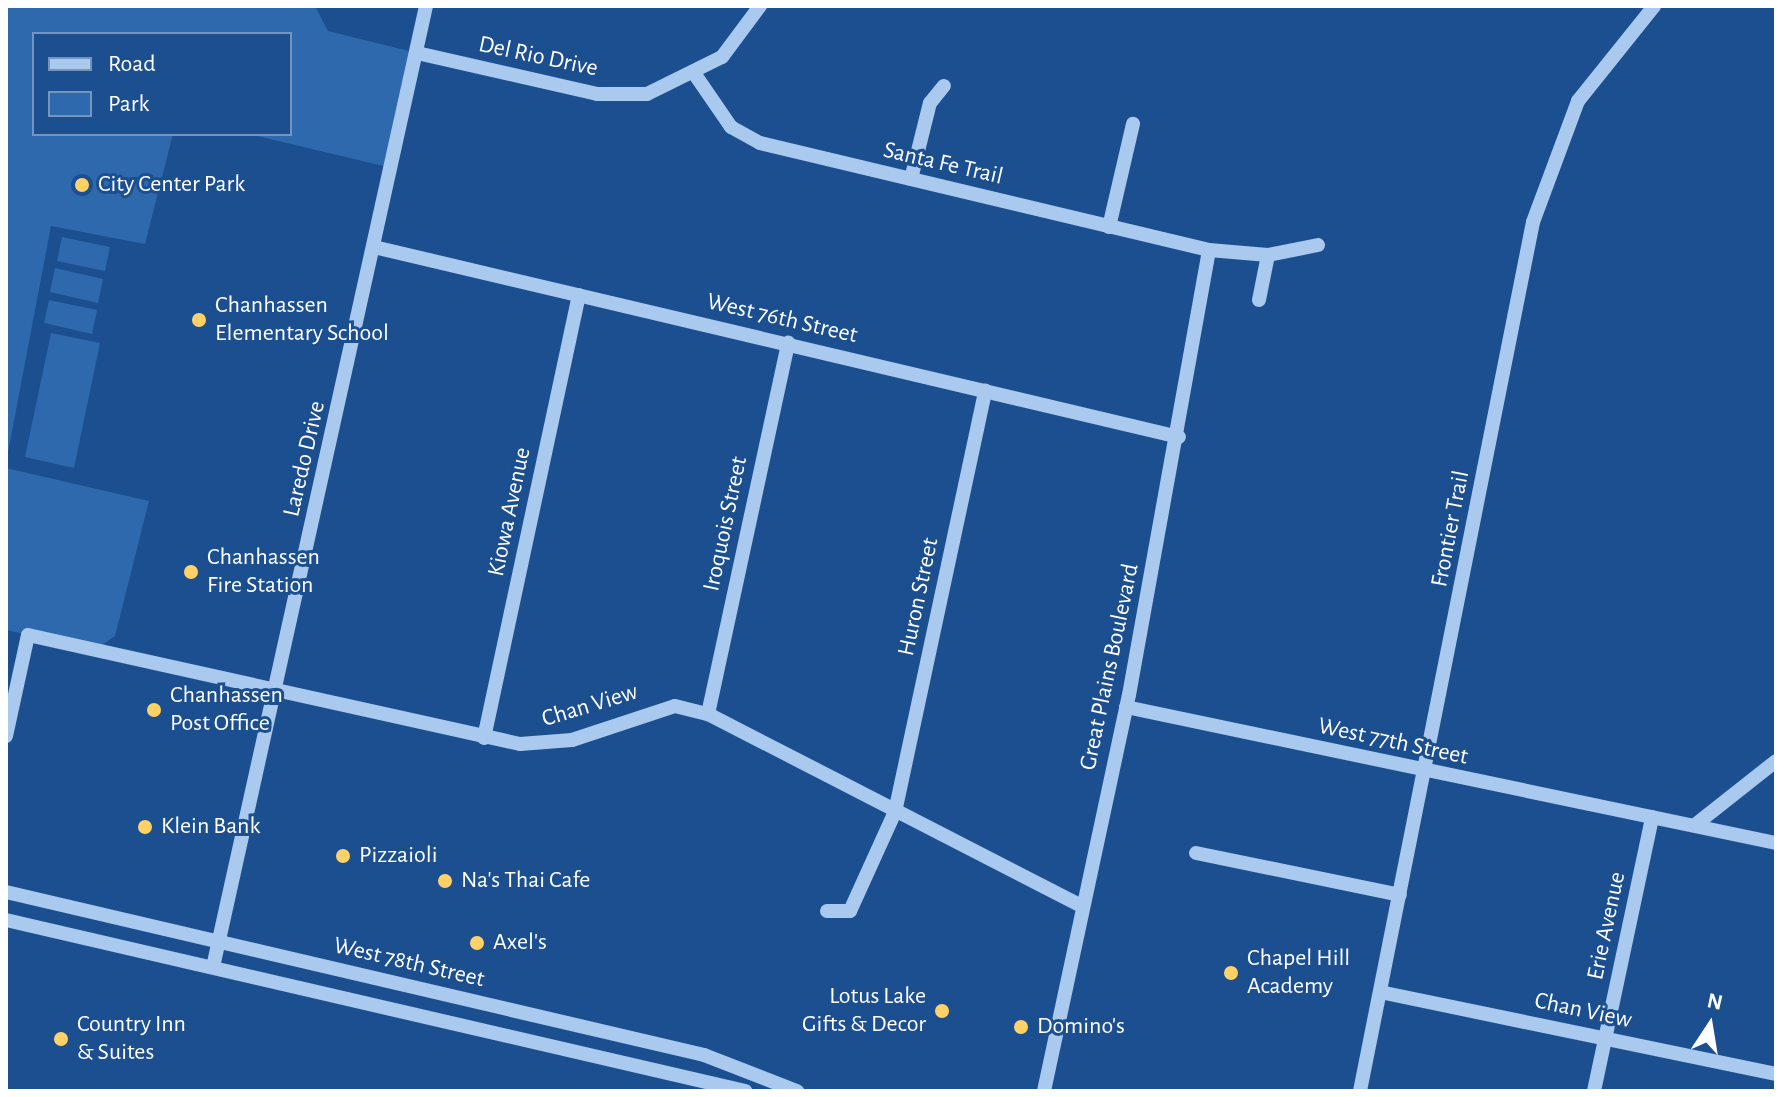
<!DOCTYPE html>
<style>
body{margin:0}
#map{position:relative;width:1782px;height:1097px;overflow:hidden;background:#1b4f8f;font-family:"Alegreya Sans",sans-serif}
div>[style]{position:absolute}
.green>*{inset:0;background:#2e69ad}
.minor>*{height:14px;margin:-7px;padding:0 7px;transform-origin:7px;border-radius:7px;background:#a9c9ee}
.dots>*{width:22px;height:22px;translate:-50% -50%;box-sizing:border-box;border:4px solid #1b4f8f;border-radius:50%}
span{translate:-50% -50%;white-space:nowrap;text-align:center;line-height:1.15;-webkit-text-stroke:6px #1b4f8f;paint-order:stroke}
.street-label{font-size:24px;color:#fff}
.poi-label{font-size:24px;color:#fff}
.left{translate:0 -50%;text-align:left}
.right{translate:-100% -50%;text-align:right}
.frame{position:absolute;inset:0;border:8px solid #fff;pointer-events:none}
.legend{position:absolute;left:32px;top:32px;width:260px;height:104px;box-sizing:border-box;background:#1b4f8f;border:2px solid #7695bc;margin:0;padding:10px 14px;list-style:none;font-size:24px;color:#fff}
.legend li{display:flex;align-items:center;gap:16px;height:40px}
.legend b{width:40px;border:2px solid #7695bc}
.north{position:absolute;left:1670px;top:985px;width:80px;height:80px;-webkit-text-stroke:6px #1b4f8f;paint-order:stroke;rotate:12deg;font-size:22px;font-weight:700;line-height:32px;text-align:center;color:#fff}
.north::after{content:'';display:block;margin:auto;width:28px;height:36px;background:#fff;clip-path:polygon(50% 0,100% 100%,50% 72%,0 100%)}
</style>
<div id="map">
<div class="green">
<i style="clip-path:polygon(6px 6px,315px 6px,328px 31px,417px 53px,392px 168px,249px 134px,290px 134px,290px 34px,34px 34px,34px 134px,173px 134px,145px 244px,51px 226px,6px 463px)"></i>
<i style="clip-path:polygon(62px 237px,110px 247px,105px 271px,57px 261px)"></i>
<i style="clip-path:polygon(55px 268px,103px 279px,98px 303px,50px 292px)"></i>
<i style="clip-path:polygon(49px 300px,97px 310px,92px 334px,44px 323px)"></i>
<i style="clip-path:polygon(51px 333px,100px 343px,74px 468px,25px 457px)"></i>
<i style="clip-path:polygon(6px 468px,149px 501px,115px 636px,96px 649px,6px 630px)"></i>
</div>
<div class="minor">
<i style="left:417px;top:53px;width:185px;rotate:12.8deg"></i>
<i style="left:597px;top:94px;width:50px"></i>
<i style="left:647px;top:94px;width:84px;rotate:-26.3deg"></i>
<i style="left:722px;top:57px;width:64px;rotate:-53.3deg"></i>
<i style="left:696px;top:76px;width:62px;rotate:55.5deg"></i>
<i style="left:731px;top:127px;width:33px;rotate:29deg"></i>
<i style="left:760px;top:143px;width:462px;rotate:13.4deg"></i>
<i style="left:1209px;top:250px;width:59px;rotate:4.8deg"></i>
<i style="left:1268px;top:255px;width:51px;rotate:-11.3deg"></i>
<i style="left:911px;top:179px;width:78px;rotate:-76deg"></i>
<i style="left:930px;top:103px;width:22px;rotate:-51deg"></i>
<i style="left:1109px;top:227px;width:106px;rotate:-76.9deg"></i>
<i style="left:374px;top:247px;width:827px;rotate:13.28deg"></i>
<i style="left:1259px;top:300px;width:46px;rotate:-78.7deg"></i>
<i style="left:1126px;top:707px;width:664px;rotate:11.82deg"></i>
<i style="left:708px;top:714px;width:380px;rotate:-77.8deg"></i>
<i style="left:6px;top:736px;width:103px;rotate:-77.7deg"></i>
<i style="left:28px;top:635px;width:504px;rotate:12.49deg"></i>
<i style="left:520px;top:744px;width:52px;rotate:-4.4deg"></i>
<i style="left:572px;top:740px;width:108px;rotate:-18.3deg"></i>
<i style="left:675px;top:706px;width:34px;rotate:14deg"></i>
<i style="left:708px;top:714px;width:420px;rotate:27.2deg"></i>
<i style="left:484px;top:738px;width:453px;rotate:-77.9deg"></i>
<i style="left:1695px;top:825px;width:103px;rotate:-38.3deg"></i>
<i style="left:1196px;top:853px;width:208px;rotate:11.6deg"></i>
<i style="left:6px;top:892px;width:717px;rotate:13.14deg"></i>
<i style="left:704px;top:1055px;width:100px;rotate:21.2deg"></i>
<i style="left:827px;top:911px;width:23px"></i>
<i style="left:850px;top:911px;width:109px;rotate:-65.6deg"></i>
<i style="left:895px;top:812px;width:431px;rotate:-77.9deg"></i>
<i style="left:6px;top:920px;width:759px;rotate:13.03deg"></i>
<i style="left:213px;top:967px;width:984px;rotate:-77.5deg"></i>
<i style="left:1380px;top:992px;width:404px;rotate:11.7deg"></i>
<i style="left:1044px;top:1091px;width:405px;rotate:-77.9deg"></i>
<i style="left:1129px;top:695px;width:452px;rotate:-79.8deg"></i>
<i style="left:1360px;top:1091px;width:886px;rotate:-78.74deg"></i>
<i style="left:1533px;top:222px;width:129px;rotate:-69.6deg"></i>
<i style="left:1578px;top:101px;width:122px;rotate:-51.3deg"></i>
<i style="left:1594px;top:1091px;width:280px;rotate:-78deg"></i>
</div>
<div class="dots">
<i style="left:82px;top:185px;background:#ffd166"></i>
<i style="left:199px;top:320px;background:#ffd166"></i>
<i style="left:191px;top:572px;background:#ffd166"></i>
<i style="left:154px;top:710px;background:#ffd166"></i>
<i style="left:145px;top:827px;background:#ffd166"></i>
<i style="left:343px;top:856px;background:#ffd166"></i>
<i style="left:445px;top:881px;background:#ffd166"></i>
<i style="left:477px;top:943px;background:#ffd166"></i>
<i style="left:1231px;top:973px;background:#ffd166"></i>
<i style="left:942px;top:1011px;background:#ffd166"></i>
<i style="left:1021px;top:1027px;background:#ffd166"></i>
<i style="left:61px;top:1039px;background:#ffd166"></i>
</div>
<div class="street-label">
<span style="left:538px;top:57px;rotate:12deg">Del Rio Drive</span>
<span style="left:943px;top:164px;rotate:13deg">Santa Fe Trail</span>
<span style="left:782px;top:319px;rotate:13deg">West 76th Street</span>
<span style="left:305px;top:459px;rotate:-77deg">Laredo Drive</span>
<span style="left:510px;top:512px;rotate:-78deg">Kiowa Avenue</span>
<span style="left:726px;top:524px;rotate:-78deg">Iroquois Street</span>
<span style="left:1451px;top:529px;rotate:-79deg">Frontier Trail</span>
<span style="left:919px;top:597px;rotate:-78deg">Huron Street</span>
<span style="left:1110px;top:667px;rotate:-78deg">Great Plains Boulevard</span>
<span style="left:590px;top:706px;rotate:-17deg">Chan View</span>
<span style="left:1393px;top:742px;rotate:12deg">West 77th Street</span>
<span style="left:1607px;top:926px;rotate:-78deg">Erie Avenue</span>
<span style="left:409px;top:963px;rotate:13deg">West 78th Street</span>
<span style="left:1583px;top:1011px;rotate:12deg">Chan View</span>
</div>
<div class="poi-label">
<span class="left" style="left:98px;top:185px">City Center Park</span>
<span class="left" style="left:215px;top:320px">Chanhassen<br>Elementary School</span>
<span class="left" style="left:207px;top:572px">Chanhassen<br>Fire Station</span>
<span class="left" style="left:170px;top:710px">Chanhassen<br>Post Office</span>
<span class="left" style="left:161px;top:827px">Klein Bank</span>
<span class="left" style="left:359px;top:856px">Pizzaioli</span>
<span class="left" style="left:461px;top:881px">Na's Thai Cafe</span>
<span class="left" style="left:493px;top:943px">Axel's</span>
<span class="left" style="left:1247px;top:973px">Chapel Hill<br>Academy</span>
<span class="right" style="left:926px;top:1011px">Lotus Lake<br>Gifts &amp; Decor</span>
<span class="left" style="left:77px;top:1039px">Country Inn<br>&amp; Suites</span>
<span class="left" style="left:1037px;top:1027px">Domino's</span>
</div>
<div class="frame"></div>
<ul class="legend">
<li><b style="height:10px;background:#a9c9ee"></b>Road</li>
<li><b style="height:22px;background:#2e69ad"></b>Park</li>
</ul>
<div class="north">N</div>
</div>
